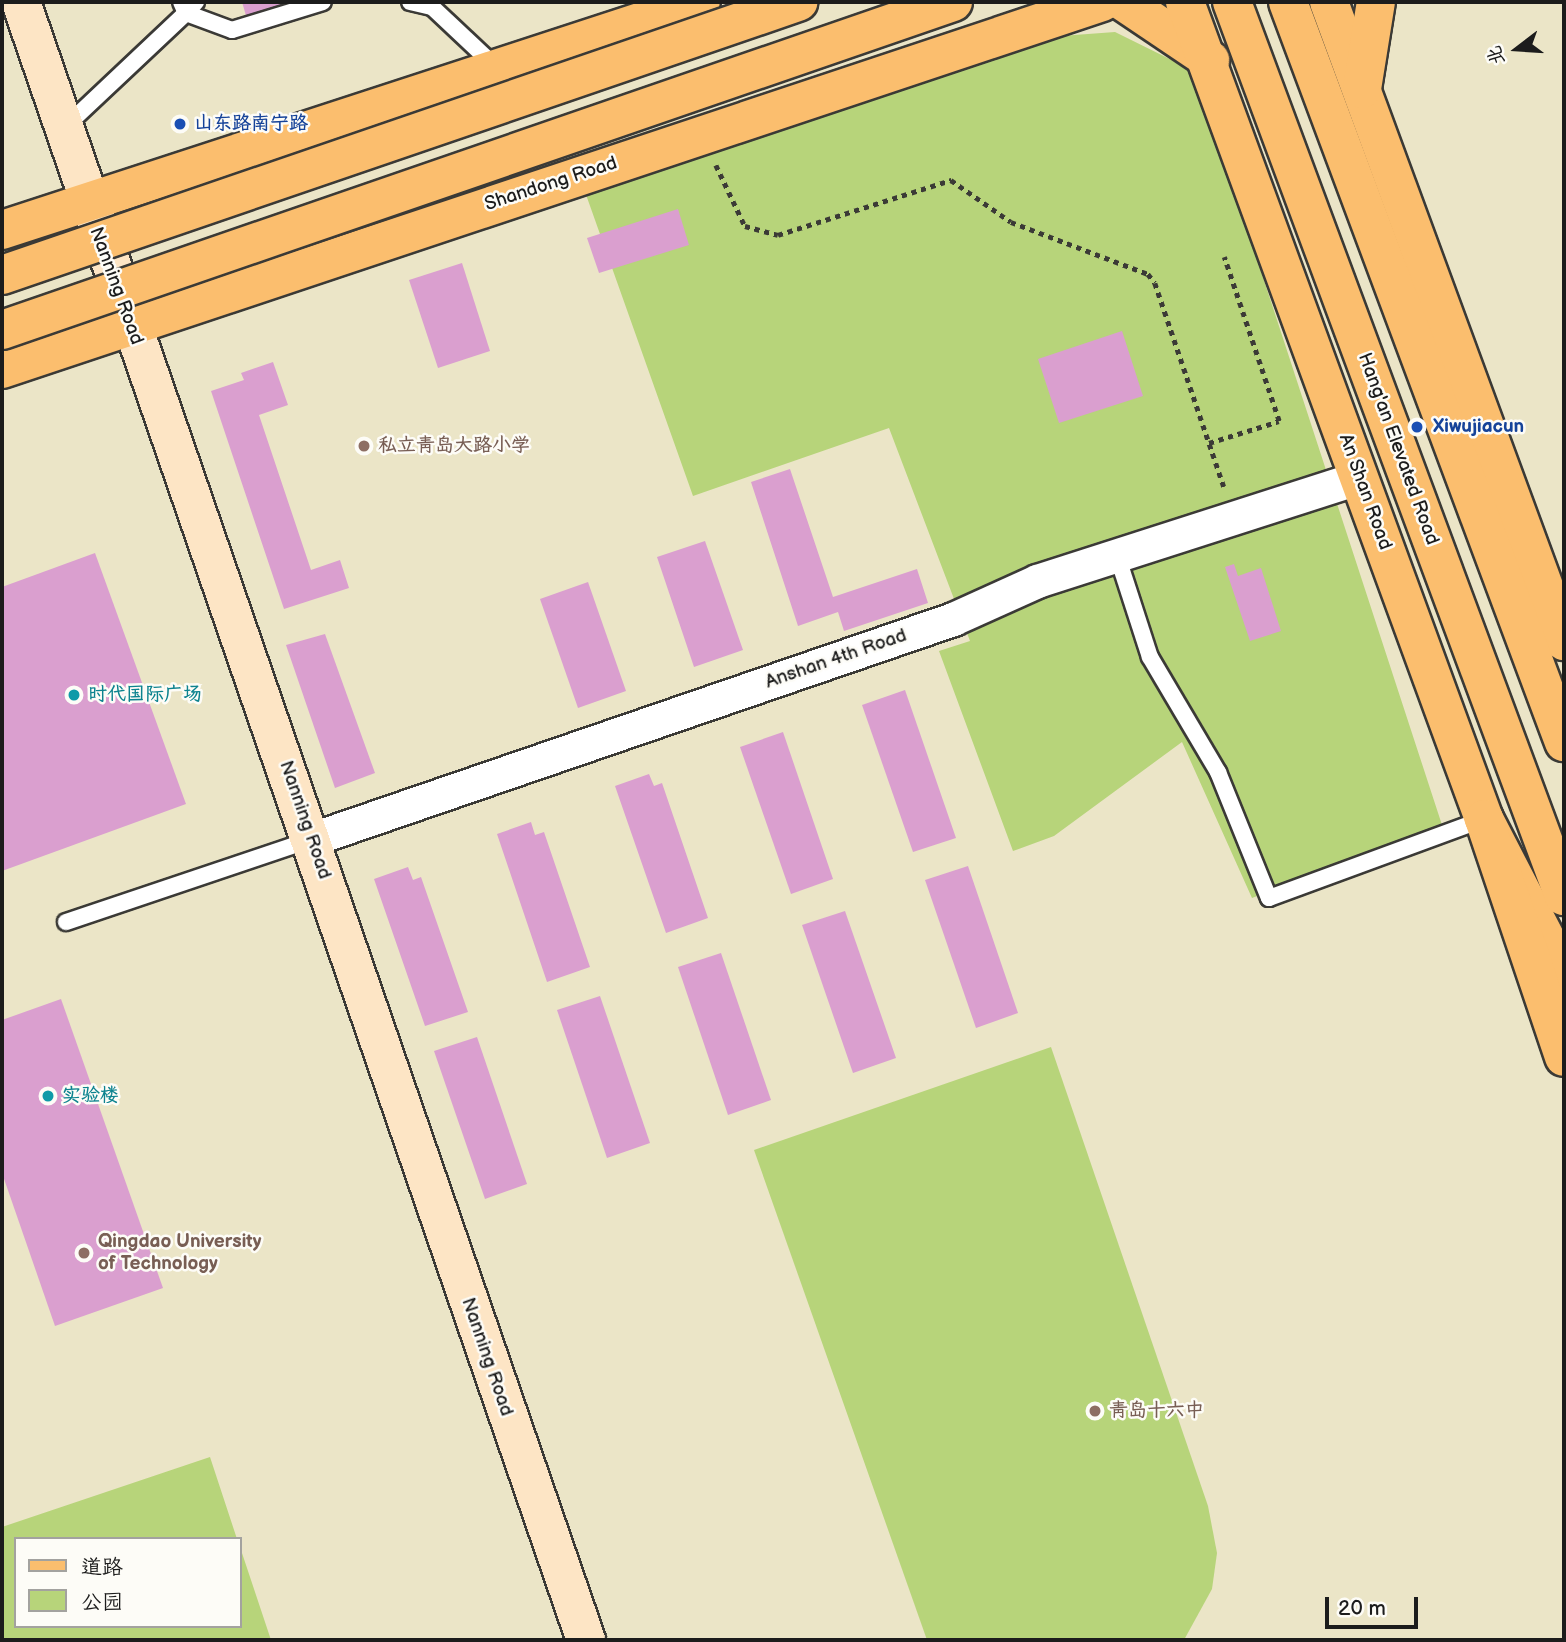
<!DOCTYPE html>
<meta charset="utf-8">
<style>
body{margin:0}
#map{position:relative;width:1566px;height:1642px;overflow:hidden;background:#ebe5c7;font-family:"Balsamiq Sans","LXGW WenKai TC",sans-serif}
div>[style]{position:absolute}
.green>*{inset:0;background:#b7d47a}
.building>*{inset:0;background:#da9fcf}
.path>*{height:4.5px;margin-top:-2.25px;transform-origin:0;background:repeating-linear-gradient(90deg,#3b3a36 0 5px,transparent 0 10px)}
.roads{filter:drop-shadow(2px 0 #3b3a36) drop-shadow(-2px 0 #3b3a36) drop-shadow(0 2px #3b3a36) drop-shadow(0 -2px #3b3a36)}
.lane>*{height:16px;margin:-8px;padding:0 8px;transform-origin:8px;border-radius:8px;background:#fff}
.street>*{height:33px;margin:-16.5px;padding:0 16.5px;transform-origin:16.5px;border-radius:16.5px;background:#fff}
.secondary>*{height:38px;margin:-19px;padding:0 19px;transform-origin:19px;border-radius:19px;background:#fde5c5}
.primary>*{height:38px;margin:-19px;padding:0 19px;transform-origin:19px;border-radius:19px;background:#fbbe6e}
.highway>*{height:38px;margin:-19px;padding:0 19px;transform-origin:19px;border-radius:19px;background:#fbbe6e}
.bridges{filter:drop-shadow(2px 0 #3b3a36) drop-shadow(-2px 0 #3b3a36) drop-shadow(0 2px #3b3a36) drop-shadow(0 -2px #3b3a36)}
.primary-bridge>*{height:38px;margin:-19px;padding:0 19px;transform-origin:19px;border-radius:19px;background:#fbbe6e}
.dots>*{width:19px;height:19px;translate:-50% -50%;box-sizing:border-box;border:4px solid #fdfcf7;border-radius:50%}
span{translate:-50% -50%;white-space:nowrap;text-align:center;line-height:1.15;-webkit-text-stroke:5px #fdfcf7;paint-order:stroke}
.transit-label{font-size:19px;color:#164399;font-weight:700}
.left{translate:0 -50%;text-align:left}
.street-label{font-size:19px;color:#1c1c1c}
.education-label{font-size:19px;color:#785e54;font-weight:700}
.culture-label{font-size:19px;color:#0d838f;font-weight:700}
.frame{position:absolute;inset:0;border:4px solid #1c1c1c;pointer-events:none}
.legend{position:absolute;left:14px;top:1537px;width:228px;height:91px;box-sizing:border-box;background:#fdfcf7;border:2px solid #a3a29f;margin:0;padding:9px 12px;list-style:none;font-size:21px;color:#1c1c1c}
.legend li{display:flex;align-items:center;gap:14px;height:35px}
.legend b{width:35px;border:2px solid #a3a29f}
.north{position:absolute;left:1482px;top:14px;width:70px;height:70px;-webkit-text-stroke:5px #fdfcf7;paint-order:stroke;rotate:253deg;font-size:19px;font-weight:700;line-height:28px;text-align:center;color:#1c1c1c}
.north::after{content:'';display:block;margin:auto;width:24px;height:32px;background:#1c1c1c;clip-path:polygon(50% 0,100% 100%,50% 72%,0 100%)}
.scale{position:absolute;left:1325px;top:1597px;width:93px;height:32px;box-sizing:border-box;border:4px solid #1c1c1c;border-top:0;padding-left:9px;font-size:21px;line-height:24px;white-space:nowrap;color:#1c1c1c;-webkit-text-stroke:5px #fdfcf7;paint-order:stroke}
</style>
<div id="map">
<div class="green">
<i style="clip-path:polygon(1115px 32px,1196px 72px,1442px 825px,1252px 898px,1182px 742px,1054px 836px,1013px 851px,939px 651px,970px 641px,889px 428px,693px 496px,584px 189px,1061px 36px)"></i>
<i style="clip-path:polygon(1051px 1047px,1208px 1506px,1217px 1553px,1212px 1589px,1184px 1640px,927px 1640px,754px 1150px)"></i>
<i style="clip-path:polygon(210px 1457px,237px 1539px,16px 1539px,16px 1626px,240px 1626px,240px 1547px,271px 1640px,2px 1640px,2px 1527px)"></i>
</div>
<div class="building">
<i style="clip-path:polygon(242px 2px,295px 2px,247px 19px)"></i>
<i style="clip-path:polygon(678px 209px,689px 245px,599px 273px,587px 238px)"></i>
<i style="clip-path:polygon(462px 263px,490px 351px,438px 368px,409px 280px)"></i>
<i style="clip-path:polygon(1122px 331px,1143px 396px,1059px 423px,1038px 359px)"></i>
<i style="clip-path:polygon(273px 362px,288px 405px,259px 415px,311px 570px,340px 560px,349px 588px,284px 609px,211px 391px,244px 380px,241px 373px)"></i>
<i style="clip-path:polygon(790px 469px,833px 597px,917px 569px,928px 603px,844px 631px,838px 612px,798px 626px,751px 482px)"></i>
<i style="clip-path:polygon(705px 541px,743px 650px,694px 667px,657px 557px)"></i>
<i style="clip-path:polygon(95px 553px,186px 804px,2px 871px,2px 587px)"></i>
<i style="clip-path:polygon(1234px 564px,1238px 576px,1261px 568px,1281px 631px,1250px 641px,1225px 567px)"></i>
<i style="clip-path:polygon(588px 582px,626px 691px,578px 708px,540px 599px)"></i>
<i style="clip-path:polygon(325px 634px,375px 773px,335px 788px,286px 645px)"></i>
<i style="clip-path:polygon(905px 690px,956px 838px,913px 852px,862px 705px)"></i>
<i style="clip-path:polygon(783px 732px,833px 879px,791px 894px,740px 747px)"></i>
<i style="clip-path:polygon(649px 774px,654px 786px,662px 783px,708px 918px,666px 933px,615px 786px)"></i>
<i style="clip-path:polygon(531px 822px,535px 835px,544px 832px,590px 967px,547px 982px,497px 834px)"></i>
<i style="clip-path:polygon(968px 866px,1018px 1013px,976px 1028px,925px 880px)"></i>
<i style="clip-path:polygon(408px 867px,413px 880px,421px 877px,468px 1012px,425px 1026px,374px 879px)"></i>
<i style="clip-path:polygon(845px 911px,896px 1058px,853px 1073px,802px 925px)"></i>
<i style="clip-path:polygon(721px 953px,771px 1100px,728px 1115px,678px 967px)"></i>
<i style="clip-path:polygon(600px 996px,650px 1143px,607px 1158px,557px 1010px)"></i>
<i style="clip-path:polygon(61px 999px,163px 1288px,55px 1326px,2px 1173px,2px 1020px)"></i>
<i style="clip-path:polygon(477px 1037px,527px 1184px,485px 1199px,434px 1051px)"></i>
</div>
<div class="path">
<i style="left:716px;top:165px;width:68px;rotate:64.6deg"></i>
<i style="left:745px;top:226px;width:34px;rotate:15deg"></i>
<i style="left:778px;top:235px;width:182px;rotate:-17.6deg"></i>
<i style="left:951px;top:180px;width:73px;rotate:35deg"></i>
<i style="left:1011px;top:222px;width:147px;rotate:20.8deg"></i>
<i style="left:1148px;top:274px;width:11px;rotate:52deg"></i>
<i style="left:1155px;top:283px;width:215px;rotate:71.3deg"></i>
<i style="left:1209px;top:443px;width:73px;rotate:-17.4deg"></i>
<i style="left:1279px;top:421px;width:173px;rotate:-108.5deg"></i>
</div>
<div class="roads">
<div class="lane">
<i style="left:181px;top:2px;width:12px;rotate:66deg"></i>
<i style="left:186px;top:13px;width:15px;rotate:-48deg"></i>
<i style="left:410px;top:2px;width:23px;rotate:13deg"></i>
<i style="left:432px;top:7px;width:89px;rotate:43.2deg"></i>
<i style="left:66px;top:126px;width:165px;rotate:-43.3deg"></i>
<i style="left:186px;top:13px;width:49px;rotate:20.3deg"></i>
<i style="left:232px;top:30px;width:95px;rotate:-17.1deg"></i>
<i style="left:1117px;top:555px;width:107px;rotate:72.1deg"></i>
<i style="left:1150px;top:657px;width:134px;rotate:59.4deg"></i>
<i style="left:1218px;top:772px;width:136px;rotate:68deg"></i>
<i style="left:1269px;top:898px;width:229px;rotate:-20.2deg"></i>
<i style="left:66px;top:922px;width:257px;rotate:-18.6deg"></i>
</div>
<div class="street">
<i style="left:312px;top:839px;width:678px;rotate:-18.94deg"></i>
<i style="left:953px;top:619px;width:92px;rotate:-24.3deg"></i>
<i style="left:1037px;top:581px;width:339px;rotate:-17.8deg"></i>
</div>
<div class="secondary">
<i style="left:21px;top:2px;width:1733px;rotate:70.97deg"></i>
</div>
<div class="primary">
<i style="left:1124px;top:2px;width:104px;rotate:34deg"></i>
<i style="left:1185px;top:2px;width:870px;rotate:69.9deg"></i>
<i style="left:1484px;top:819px;width:174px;rotate:62.7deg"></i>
<i style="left:1329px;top:2px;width:681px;rotate:69.81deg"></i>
<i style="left:1362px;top:89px;width:88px;rotate:-80.9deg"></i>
<i style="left:2px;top:230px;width:735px;rotate:-18.07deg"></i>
<i style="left:2px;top:369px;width:1160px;rotate:-18.45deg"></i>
</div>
<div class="highway">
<i style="left:1232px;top:2px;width:954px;rotate:69.63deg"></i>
<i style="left:1288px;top:2px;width:790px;rotate:69.55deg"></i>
<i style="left:1484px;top:819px;width:251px;rotate:71.4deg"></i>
</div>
</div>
<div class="bridges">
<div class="primary-bridge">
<i style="left:2px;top:275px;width:842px;rotate:-18.93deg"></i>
<i style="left:2px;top:330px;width:1006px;rotate:-19.03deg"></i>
</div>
</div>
<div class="dots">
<i style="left:180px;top:124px;background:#1a4fb4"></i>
<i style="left:1417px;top:427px;background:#1a4fb4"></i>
<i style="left:364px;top:446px;background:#8d6e63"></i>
<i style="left:74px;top:695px;background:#0f9aa8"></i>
<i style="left:48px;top:1096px;background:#0f9aa8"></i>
<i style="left:84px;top:1253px;background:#8d6e63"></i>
<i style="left:1095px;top:1411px;background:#8d6e63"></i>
</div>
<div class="transit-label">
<span class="left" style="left:194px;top:124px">山东路南宁路</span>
<span class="left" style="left:1433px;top:427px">Xiwujiacun</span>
</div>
<div class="street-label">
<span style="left:551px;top:184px;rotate:-18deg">Shandong Road</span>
<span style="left:116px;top:286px;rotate:70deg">Nanning Road</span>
<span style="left:1398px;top:449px;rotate:70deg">Hang'an Elevated Road</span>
<span style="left:1365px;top:492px;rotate:70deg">An Shan Road</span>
<span style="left:836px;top:659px;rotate:-19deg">Anshan 4th Road</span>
<span style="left:305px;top:820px;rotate:71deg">Nanning Road</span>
<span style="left:487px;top:1357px;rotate:71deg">Nanning Road</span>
</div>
<div class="education-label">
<span class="left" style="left:378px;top:446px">私立青岛大路小学</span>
<span class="left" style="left:98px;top:1253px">Qingdao University<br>of Technology</span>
<span class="left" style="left:1109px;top:1411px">青岛十六中</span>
</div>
<div class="culture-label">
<span class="left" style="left:88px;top:695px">时代国际广场</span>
<span class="left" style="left:62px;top:1096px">实验楼</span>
</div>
<div class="frame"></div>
<ul class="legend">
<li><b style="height:9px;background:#fbbe6e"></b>道路</li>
<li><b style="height:19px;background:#b7d47a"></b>公园</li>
</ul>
<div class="north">北</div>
<div class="scale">20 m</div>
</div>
